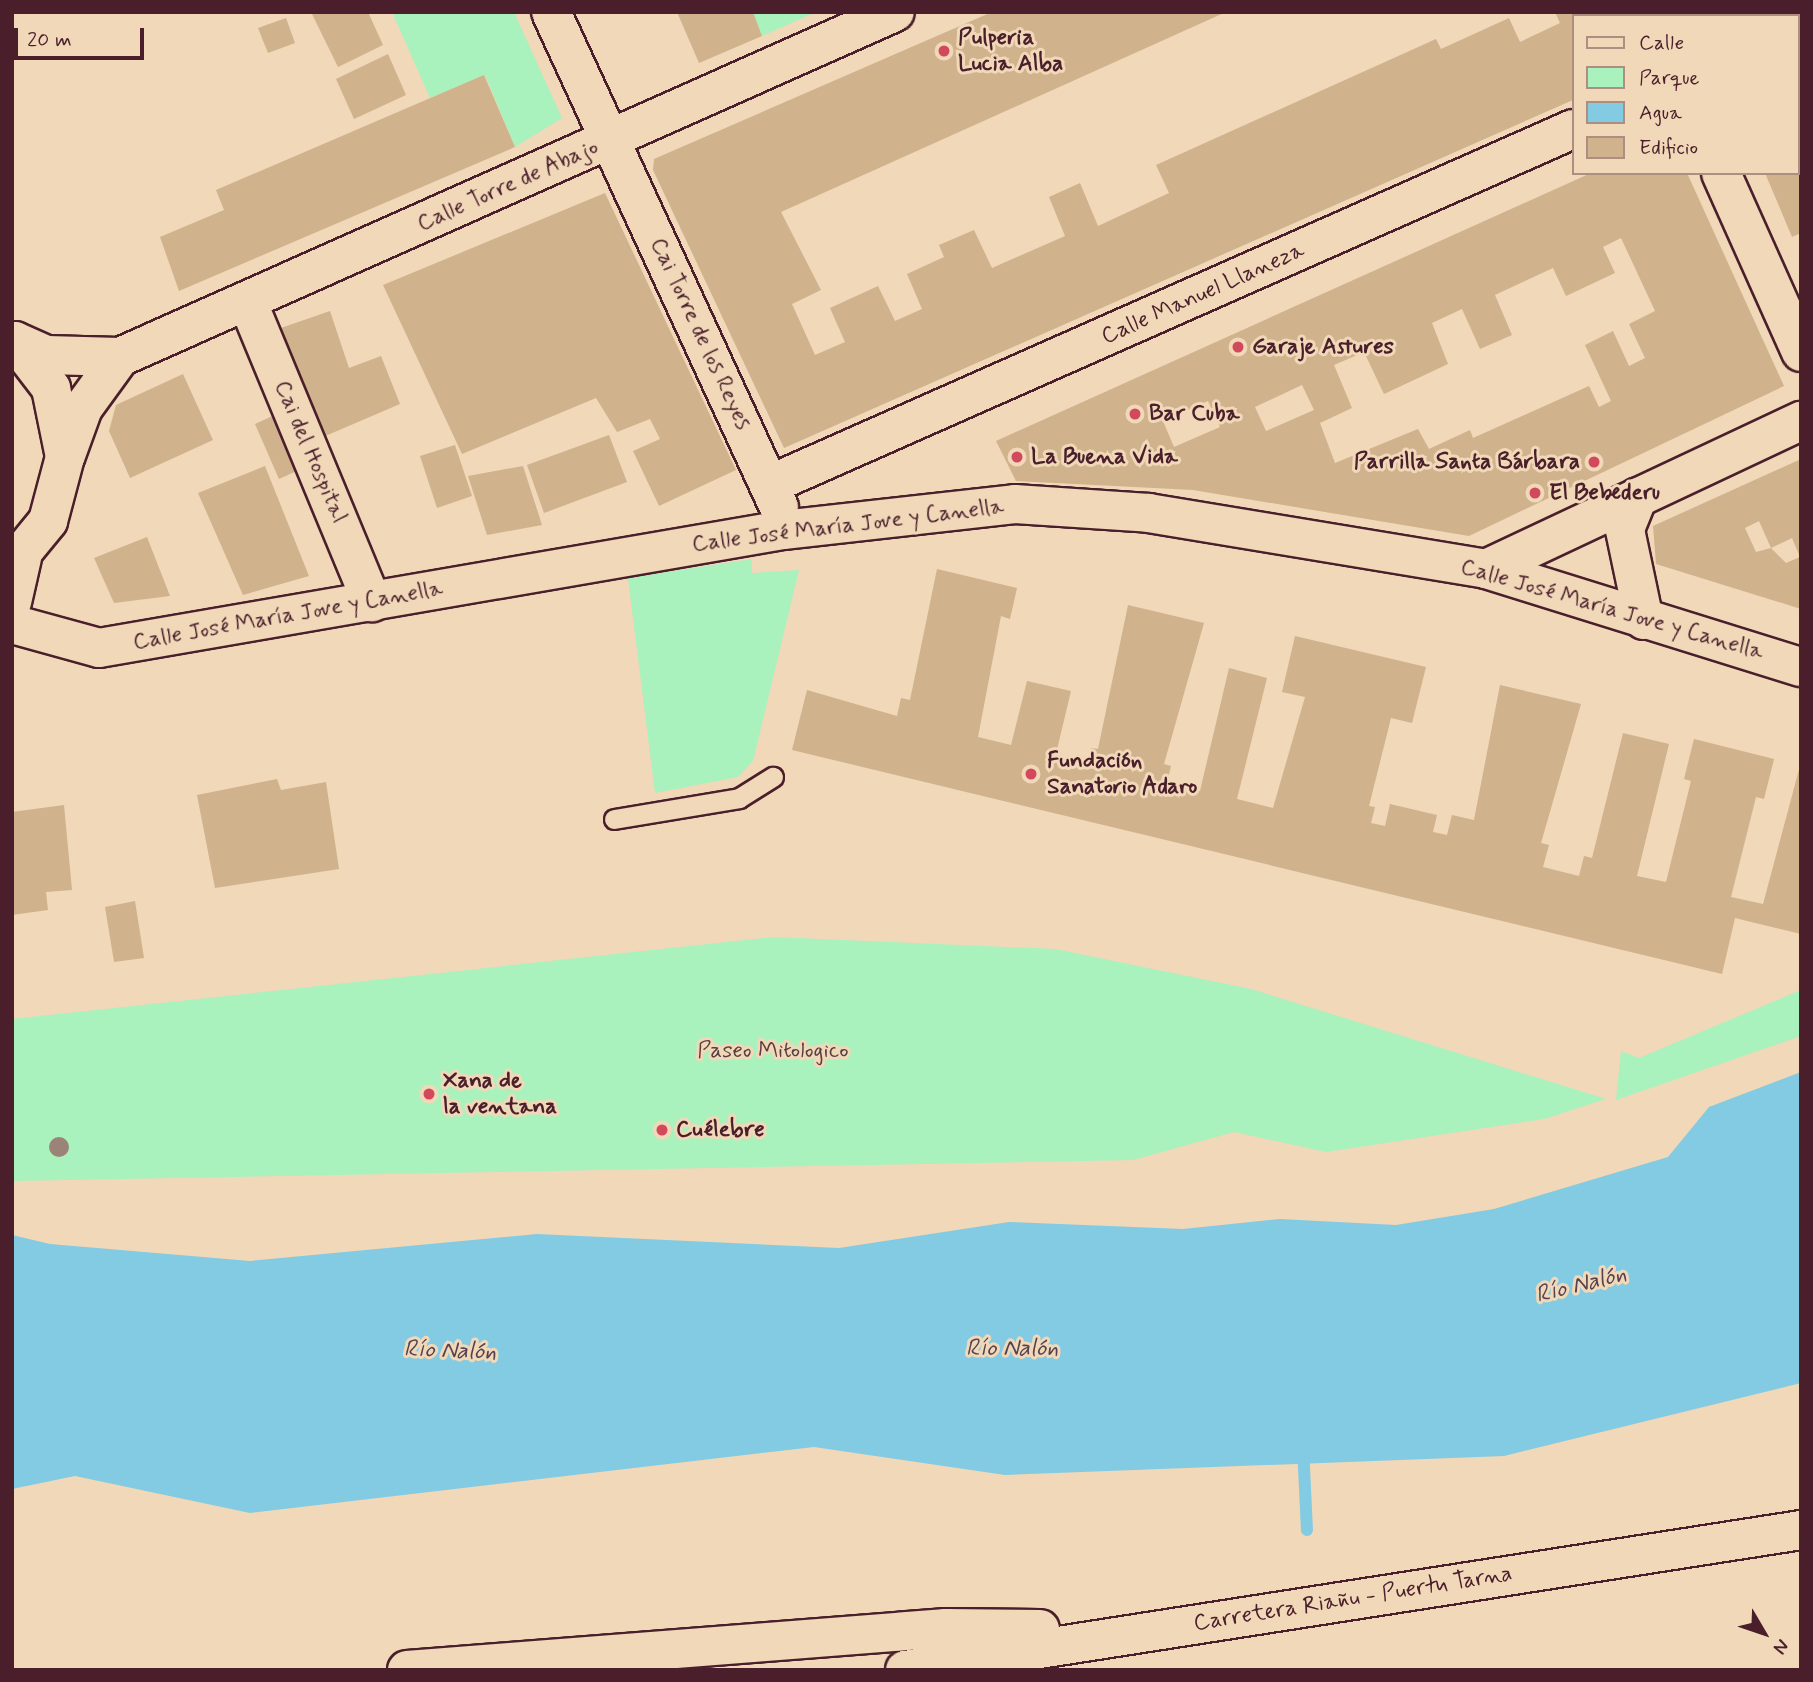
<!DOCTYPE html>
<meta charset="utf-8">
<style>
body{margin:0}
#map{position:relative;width:1813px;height:1682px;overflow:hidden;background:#f0d8b8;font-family:Mynerve,sans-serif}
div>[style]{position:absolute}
.green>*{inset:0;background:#a9f1bd}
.water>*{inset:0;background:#83cae3}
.stream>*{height:12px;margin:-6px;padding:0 6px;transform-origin:6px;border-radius:6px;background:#83cae3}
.building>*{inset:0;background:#d0b28d}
.roads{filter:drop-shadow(2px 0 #4a1f2b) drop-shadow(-2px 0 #4a1f2b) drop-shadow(0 2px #4a1f2b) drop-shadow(0 -2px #4a1f2b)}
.lane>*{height:19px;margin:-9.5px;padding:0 9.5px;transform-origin:9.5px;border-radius:9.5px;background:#f0d8b8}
.street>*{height:38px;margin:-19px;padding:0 19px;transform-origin:19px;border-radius:19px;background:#f0d8b8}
.secondary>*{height:38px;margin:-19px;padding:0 19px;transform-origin:19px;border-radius:19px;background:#f0d8b8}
.primary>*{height:38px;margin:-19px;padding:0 19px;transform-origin:19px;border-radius:19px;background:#f0d8b8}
.trees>*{width:20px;height:20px;margin:-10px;border-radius:50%;background:#9c8377}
.dots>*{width:19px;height:19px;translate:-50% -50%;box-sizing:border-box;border:4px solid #f0d8b8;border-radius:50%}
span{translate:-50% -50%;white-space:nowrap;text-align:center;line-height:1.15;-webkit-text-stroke:6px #f0d8b8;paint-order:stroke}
.poi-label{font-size:23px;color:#4a1f2b;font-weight:700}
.left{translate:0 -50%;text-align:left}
.right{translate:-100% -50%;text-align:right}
.street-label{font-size:23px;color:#4a1f2b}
.park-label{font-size:23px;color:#583e41}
.water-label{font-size:24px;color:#554150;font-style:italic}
.frame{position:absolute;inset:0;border:14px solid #4a1f2b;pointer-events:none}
.legend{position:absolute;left:1572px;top:14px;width:228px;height:161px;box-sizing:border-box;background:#f0d8b8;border:2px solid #ae8e80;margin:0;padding:9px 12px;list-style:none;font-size:21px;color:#4a1f2b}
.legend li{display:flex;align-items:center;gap:14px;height:35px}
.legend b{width:35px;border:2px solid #ae8e80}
.north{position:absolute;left:1729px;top:1598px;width:70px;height:70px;-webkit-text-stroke:5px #f0d8b8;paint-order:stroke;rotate:129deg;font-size:19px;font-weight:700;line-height:28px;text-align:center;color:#4a1f2b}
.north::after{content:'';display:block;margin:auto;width:24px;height:32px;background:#4a1f2b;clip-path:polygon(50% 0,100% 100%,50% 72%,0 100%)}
.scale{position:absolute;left:14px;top:28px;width:130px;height:32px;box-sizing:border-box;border:4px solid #4a1f2b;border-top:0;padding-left:9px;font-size:21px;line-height:24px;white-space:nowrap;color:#4a1f2b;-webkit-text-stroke:5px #f0d8b8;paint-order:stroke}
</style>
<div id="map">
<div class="green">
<i style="clip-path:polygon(392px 12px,514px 12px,562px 118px,515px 147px,485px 75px,430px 98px)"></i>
<i style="clip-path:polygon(753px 12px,816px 12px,762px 36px)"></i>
<i style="clip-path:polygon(752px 559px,752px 573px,799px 570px,753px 761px,738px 777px,655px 793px,628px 578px)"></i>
<i style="clip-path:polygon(774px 937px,1055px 949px,1251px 989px,1606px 1099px,1544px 1119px,1326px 1152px,1234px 1132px,1133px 1160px,12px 1181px,12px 1019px)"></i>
<i style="clip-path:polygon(1801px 990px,1801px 1036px,1616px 1100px,1621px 1051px,1639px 1058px)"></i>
</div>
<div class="water">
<i style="clip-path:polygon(1801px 1072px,1801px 1383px,1504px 1456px,1005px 1475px,814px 1447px,250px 1513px,75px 1476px,12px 1489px,12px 1235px,50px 1244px,250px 1261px,537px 1234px,839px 1248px,1009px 1222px,1183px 1229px,1280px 1219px,1396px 1225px,1494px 1209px,1668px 1157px,1709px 1107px)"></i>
</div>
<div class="stream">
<i style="left:1303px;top:1446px;width:84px;rotate:87.3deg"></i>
</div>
<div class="building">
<i style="clip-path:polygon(311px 12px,368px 12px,383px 45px,338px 67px)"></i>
<i style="clip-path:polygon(677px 12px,753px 12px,762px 36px,699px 63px)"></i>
<i style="clip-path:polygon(992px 12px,1226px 12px,781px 212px,821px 290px,792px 304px,815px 355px,845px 342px,830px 308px,878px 286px,895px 321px,922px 309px,907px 274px,944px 257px,939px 245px,974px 230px,992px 268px,1065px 236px,1049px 197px,1080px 183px,1098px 226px,1169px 193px,1156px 165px,1436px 39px,1441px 49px,1509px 18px,1520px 42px,1560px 23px,1555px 12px,1619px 16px,1573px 16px,1573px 100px,784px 448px,653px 170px,654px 159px)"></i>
<i style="clip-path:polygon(1690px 12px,1764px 12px,1756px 16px)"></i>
<i style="clip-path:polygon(286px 18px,295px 43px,268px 53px,258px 28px)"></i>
<i style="clip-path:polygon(388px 54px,406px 95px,354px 119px,336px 79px)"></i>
<i style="clip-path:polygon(484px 75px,515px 147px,179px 291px,160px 237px,224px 210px,216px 190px)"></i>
<i style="clip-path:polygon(1801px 92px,1801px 233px,1792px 237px,1765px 173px,1797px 173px)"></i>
<i style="clip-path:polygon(evenodd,1591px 173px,1687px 173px,1784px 386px,1469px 536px,1193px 490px,1016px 481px,996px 441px,1591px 173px,1621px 238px,1655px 311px,1629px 324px,1645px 358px,1629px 366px,1613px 331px,1585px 345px,1611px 401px,1599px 407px,1589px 386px,1473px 438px,1470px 430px,1429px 449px,1418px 429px,1335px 463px,1320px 423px,1352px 408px,1334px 365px,1364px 352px,1384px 394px,1448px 364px,1432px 323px,1462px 309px,1480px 349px,1512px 335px,1495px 295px,1553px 268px,1566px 296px,1615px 273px,1603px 247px,1621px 238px,1591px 173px,1302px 385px,1314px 410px,1266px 431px,1255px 407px,1302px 385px,1591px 173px,1208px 401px,1220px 427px,1174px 447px,1163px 421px,1208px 401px)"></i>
<i style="clip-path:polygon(605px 193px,736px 470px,659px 506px,633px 451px,660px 439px,650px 419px,617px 432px,596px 398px,462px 454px,383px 285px)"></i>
<i style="clip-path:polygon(330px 311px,349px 368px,381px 356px,400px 404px,323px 437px,281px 328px)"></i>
<i style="clip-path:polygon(183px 374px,213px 440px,130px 478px,109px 431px,116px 405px)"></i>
<i style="clip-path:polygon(277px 414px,301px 469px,279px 479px,255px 424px)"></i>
<i style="clip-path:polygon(609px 435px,627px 482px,544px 513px,527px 465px)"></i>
<i style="clip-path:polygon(455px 445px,472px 496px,437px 508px,420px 456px)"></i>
<i style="clip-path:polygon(evenodd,1801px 459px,1801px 609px,1656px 564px,1653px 526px,1801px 459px,1759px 521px,1771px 548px,1756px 552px,1745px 528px,1759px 521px,1801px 459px,1792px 538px,1800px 557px,1786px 563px,1771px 548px,1792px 538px)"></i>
<i style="clip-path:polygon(265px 466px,309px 576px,243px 595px,198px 493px)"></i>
<i style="clip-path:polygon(523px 466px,542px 525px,487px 535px,468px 476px)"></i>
<i style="clip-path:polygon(147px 537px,170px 596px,114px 603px,94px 558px)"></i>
<i style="clip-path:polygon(937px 569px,1017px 588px,1010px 619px,1001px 616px,978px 737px,1011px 745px,1027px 681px,1071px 691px,1054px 762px,1086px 769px,1091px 748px,1098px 749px,1128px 605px,1204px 623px,1164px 764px,1171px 766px,1167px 783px,1200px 791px,1229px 668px,1267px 678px,1237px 799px,1273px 808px,1305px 697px,1282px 692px,1295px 636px,1426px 667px,1412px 723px,1391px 718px,1369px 806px,1375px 807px,1371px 823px,1385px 826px,1390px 804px,1437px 815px,1433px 832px,1447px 835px,1452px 815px,1474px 820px,1500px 685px,1581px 704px,1541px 843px,1549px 845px,1543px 867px,1579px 876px,1584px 856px,1592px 858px,1623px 733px,1669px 744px,1637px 876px,1666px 882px,1691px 781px,1684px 779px,1694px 739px,1774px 759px,1764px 799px,1756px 797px,1731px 897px,1763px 904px,1801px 762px,1801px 934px,1735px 918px,1722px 974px,792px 750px,807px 690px,897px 716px,901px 698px,910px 700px)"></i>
<i style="clip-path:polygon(277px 779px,281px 790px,326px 782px,339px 869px,215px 888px,197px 795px)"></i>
<i style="clip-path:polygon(64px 805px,72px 890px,46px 892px,48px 910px,12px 915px,12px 812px)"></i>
<i style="clip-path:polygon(135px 901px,144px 958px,114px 962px,105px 907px)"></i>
</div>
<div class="roads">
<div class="lane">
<i style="left:614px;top:819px;width:127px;rotate:-9.5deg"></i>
<i style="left:739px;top:798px;width:40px;rotate:-32deg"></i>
</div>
<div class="street">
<i style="left:551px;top:12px;width:545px;rotate:65.27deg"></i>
<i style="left:1650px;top:12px;width:4px;rotate:76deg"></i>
<i style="left:1797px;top:31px;width:4px;rotate:-27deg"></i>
<i style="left:1721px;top:173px;width:196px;rotate:65.9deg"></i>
<i style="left:248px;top:303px;width:324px;rotate:67.5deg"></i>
<i style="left:769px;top:485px;width:879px;rotate:-23.88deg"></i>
<i style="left:1638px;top:497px;width:35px;rotate:112deg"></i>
<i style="left:1625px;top:530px;width:92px;rotate:78.1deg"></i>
<i style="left:1486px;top:569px;width:348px;rotate:-25.2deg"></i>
<i style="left:12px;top:624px;width:90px;rotate:15.4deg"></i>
<i style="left:99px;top:648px;width:694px;rotate:-9.79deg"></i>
<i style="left:783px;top:530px;width:233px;rotate:-6.4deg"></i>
<i style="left:1015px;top:504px;width:134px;rotate:3.8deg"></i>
<i style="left:1149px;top:513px;width:342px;rotate:9.4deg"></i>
<i style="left:1486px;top:569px;width:330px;rotate:17.3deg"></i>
</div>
<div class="secondary">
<i style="left:15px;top:341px;width:35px;rotate:24deg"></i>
<i style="left:47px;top:355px;width:73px;rotate:1.6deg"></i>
<i style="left:120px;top:357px;width:848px;rotate:-24deg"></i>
<i style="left:66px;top:455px;width:50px;rotate:-70.1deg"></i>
<i style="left:83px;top:408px;width:63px;rotate:-54deg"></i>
<i style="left:12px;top:565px;width:57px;rotate:-50.7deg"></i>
<i style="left:48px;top:521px;width:66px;rotate:-75.1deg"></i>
<i style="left:65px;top:457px;width:70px;rotate:-101.5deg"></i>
<i style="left:51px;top:388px;width:59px;rotate:-127.5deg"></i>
</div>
<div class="primary">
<i style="left:12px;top:602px;width:45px;rotate:-77.2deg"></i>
<i style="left:407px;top:1670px;width:541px;rotate:-4.46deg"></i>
<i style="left:946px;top:1628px;width:94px;rotate:0.6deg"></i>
<i style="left:905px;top:1670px;width:907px;rotate:-8.88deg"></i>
</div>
</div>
<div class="trees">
<i style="left:59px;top:1147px"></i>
</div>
<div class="dots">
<i style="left:944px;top:51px;background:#d1495b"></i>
<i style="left:1238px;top:347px;background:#d1495b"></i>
<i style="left:1135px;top:414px;background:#d1495b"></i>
<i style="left:1017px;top:457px;background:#d1495b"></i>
<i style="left:1594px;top:462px;background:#d1495b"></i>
<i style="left:1535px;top:493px;background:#d1495b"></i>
<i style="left:1031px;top:774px;background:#d1495b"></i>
<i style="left:429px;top:1094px;background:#d1495b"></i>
<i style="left:662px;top:1130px;background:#d1495b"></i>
</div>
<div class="poi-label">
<span class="left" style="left:958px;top:51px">Pulperia<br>Lucia Alba</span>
<span class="left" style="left:1252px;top:347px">Garaje Astures</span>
<span class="left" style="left:1149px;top:414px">Bar Cuba</span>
<span class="left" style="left:1031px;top:457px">La Buena Vida</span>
<span class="right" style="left:1580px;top:462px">Parrilla Santa Bárbara</span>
<span class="left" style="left:1549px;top:493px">El Bebederu</span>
<span class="left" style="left:1047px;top:774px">Fundación<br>Sanatorio Adaro</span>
<span class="left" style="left:443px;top:1094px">Xana de<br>la ventana</span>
<span class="left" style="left:676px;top:1130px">Cuélebre</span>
</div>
<div class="street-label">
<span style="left:508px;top:186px;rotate:-24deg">Calle Torre de Abajo</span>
<span style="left:1203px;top:294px;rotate:-24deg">Calle Manuel Llaneza</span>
<span style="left:700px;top:334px;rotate:65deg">Cai Torre de los Reyes</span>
<span style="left:310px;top:452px;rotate:67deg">Cai del Hospital</span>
<span style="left:848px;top:526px;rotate:-7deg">Calle José María Jove y Canella</span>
<span style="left:1612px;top:610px;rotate:16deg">Calle José María Jove y Canella</span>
<span style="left:288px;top:616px;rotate:-10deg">Calle José María Jove y Canella</span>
<span style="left:1353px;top:1599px;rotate:-9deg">Carretera Riañu - Puertu Tarna</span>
</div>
<div class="park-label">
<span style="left:773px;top:1051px">Paseo Mitologico</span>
</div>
<div class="water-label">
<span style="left:1581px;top:1285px;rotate:-14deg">Río Nalón</span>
<span style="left:1012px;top:1349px">Río Nalón</span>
<span style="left:450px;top:1351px;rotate:2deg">Río Nalón</span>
</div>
<div class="frame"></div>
<ul class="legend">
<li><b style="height:9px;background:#f0d8b8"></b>Calle</li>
<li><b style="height:19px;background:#a9f1bd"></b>Parque</li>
<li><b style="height:19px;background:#83cae3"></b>Agua</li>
<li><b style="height:19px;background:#d0b28d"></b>Edificio</li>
</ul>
<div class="north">N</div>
<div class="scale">20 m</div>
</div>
